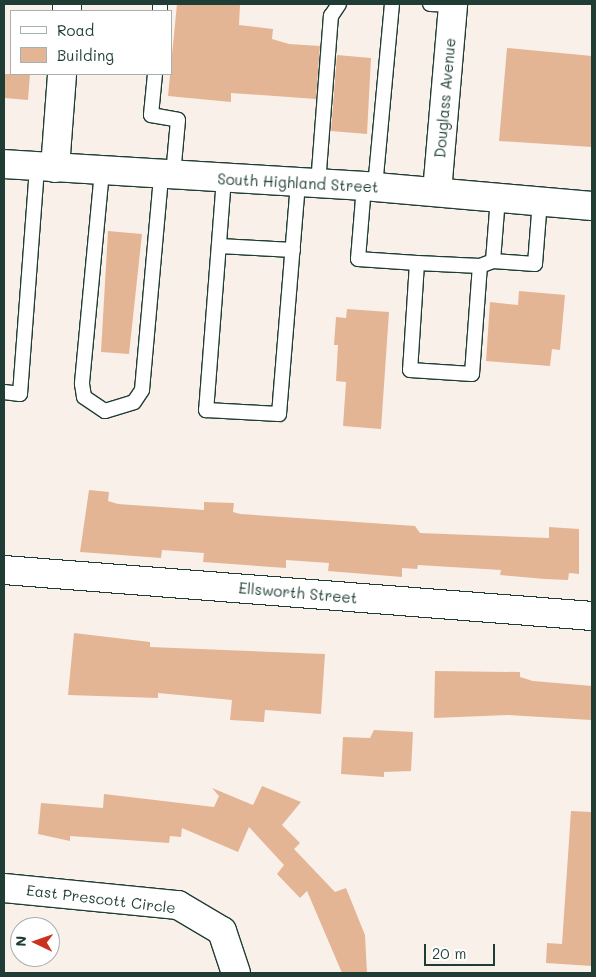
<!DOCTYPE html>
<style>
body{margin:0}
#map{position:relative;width:596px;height:977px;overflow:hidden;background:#faf0ea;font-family:Mali,sans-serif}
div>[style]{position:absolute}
.building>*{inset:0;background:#e4b595}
.roads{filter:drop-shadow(1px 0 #1f3d34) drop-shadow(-1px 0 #1f3d34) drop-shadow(0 1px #1f3d34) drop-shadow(0 -1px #1f3d34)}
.lane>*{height:14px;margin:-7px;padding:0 7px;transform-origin:7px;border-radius:7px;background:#fff}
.street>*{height:28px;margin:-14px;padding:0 14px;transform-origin:14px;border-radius:14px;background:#fff}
.secondary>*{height:28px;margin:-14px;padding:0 14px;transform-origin:14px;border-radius:14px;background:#fff}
span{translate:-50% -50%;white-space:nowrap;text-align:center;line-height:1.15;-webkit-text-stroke:4px #fff;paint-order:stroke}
.street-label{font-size:15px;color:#1f3d34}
.frame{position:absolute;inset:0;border:5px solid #1f3d34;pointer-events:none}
.legend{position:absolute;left:10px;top:10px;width:162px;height:65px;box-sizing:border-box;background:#fff;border:1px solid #a5b1ae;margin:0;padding:6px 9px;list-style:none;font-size:15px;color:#1f3d34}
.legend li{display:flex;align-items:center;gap:10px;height:25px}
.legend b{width:25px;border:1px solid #a5b1ae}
.north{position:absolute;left:10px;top:917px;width:50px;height:50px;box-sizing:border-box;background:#fff;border:1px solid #a5b1ae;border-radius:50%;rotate:273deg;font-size:14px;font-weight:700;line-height:20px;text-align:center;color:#1f3d34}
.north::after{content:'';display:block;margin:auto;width:18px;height:22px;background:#c8321e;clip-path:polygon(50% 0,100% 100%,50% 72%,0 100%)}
.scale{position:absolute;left:424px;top:944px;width:71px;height:22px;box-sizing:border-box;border:2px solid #1f3d34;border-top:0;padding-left:6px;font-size:15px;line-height:18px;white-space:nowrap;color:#1f3d34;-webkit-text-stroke:4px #fff;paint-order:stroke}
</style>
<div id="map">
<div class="building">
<i style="clip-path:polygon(177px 4px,240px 5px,239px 25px,273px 29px,272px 39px,289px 44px,320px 46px,316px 99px,231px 93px,231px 102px,168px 96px)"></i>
<i style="clip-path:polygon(507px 48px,592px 56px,592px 147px,499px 141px)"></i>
<i style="clip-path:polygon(337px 55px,371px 58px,367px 134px,331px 131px)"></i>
<i style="clip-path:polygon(4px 74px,30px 74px,28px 100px,4px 98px)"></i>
<i style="clip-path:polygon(108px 231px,142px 234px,129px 354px,101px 352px)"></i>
<i style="clip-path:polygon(519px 291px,565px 295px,560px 350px,552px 349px,550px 366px,486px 361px,490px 302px,518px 305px)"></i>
<i style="clip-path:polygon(347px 309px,389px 312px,381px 429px,343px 426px,346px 382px,336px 381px,338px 345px,334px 345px,336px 317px,346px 318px)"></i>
<i style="clip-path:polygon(89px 490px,109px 492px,108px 501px,118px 504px,204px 510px,204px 502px,234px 503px,233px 512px,240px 514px,415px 526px,420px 533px,549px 538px,549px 527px,579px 529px,579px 574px,569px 573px,568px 580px,545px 579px,500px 575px,501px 570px,418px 565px,417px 569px,402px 568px,402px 577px,328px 571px,329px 563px,286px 560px,286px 568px,203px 562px,204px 553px,162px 550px,161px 558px,80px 552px)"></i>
<i style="clip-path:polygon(74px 633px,150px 642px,150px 647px,325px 654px,321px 714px,265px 710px,264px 722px,230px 720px,232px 700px,158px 693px,158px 698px,68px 695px)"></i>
<i style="clip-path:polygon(435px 671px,520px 672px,520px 677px,533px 681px,592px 686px,591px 720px,508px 715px,434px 718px)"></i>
<i style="clip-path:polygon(374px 730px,413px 732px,411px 771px,384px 772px,384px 777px,341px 774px,343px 737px,370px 738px)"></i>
<i style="clip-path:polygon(262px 786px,301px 802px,282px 825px,300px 843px,294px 849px,335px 892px,346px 888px,365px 935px,367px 973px,342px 973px,307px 891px,300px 898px,277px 874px,284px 865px,249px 827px,238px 852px,182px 828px,181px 837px,170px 836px,169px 843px,70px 836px,70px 841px,38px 834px,41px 803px,103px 808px,104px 794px,214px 807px,219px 796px,212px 788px,253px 805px)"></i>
<i style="clip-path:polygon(571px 811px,592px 812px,592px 966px,546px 963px,547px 943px,562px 944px)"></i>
</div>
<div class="roads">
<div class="lane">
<i style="left:430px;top:4px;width:23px;rotate:2deg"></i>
<i style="left:160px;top:11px;width:7px;rotate:-90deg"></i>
<i style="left:155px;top:74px;width:41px;rotate:95.6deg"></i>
<i style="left:151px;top:115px;width:27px;rotate:10deg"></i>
<i style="left:178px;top:120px;width:55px;rotate:95.2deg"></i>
<i style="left:102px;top:171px;width:214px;rotate:95.4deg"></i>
<i style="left:82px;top:384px;width:13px;rotate:81deg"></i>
<i style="left:84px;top:397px;width:25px;rotate:34deg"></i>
<i style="left:105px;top:411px;width:30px;rotate:-17deg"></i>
<i style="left:134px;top:402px;width:14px;rotate:-56deg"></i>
<i style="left:142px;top:390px;width:216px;rotate:-84.9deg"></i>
<i style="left:224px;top:178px;width:233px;rotate:94.4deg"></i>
<i style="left:206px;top:410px;width:73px;rotate:3.1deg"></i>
<i style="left:279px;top:414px;width:232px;rotate:-85.3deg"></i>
<i style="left:318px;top:184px;width:169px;rotate:-85.6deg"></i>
<i style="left:331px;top:16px;width:14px;rotate:-56deg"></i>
<i style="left:364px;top:186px;width:73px;rotate:94.7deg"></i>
<i style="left:358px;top:259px;width:59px;rotate:3.9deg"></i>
<i style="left:417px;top:263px;width:107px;rotate:93.7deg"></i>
<i style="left:410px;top:370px;width:62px;rotate:3.7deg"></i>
<i style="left:472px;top:374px;width:108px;rotate:-85.8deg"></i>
<i style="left:480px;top:266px;width:14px;rotate:-21deg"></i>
<i style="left:493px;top:261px;width:42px;rotate:4.1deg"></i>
<i style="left:535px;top:264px;width:63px;rotate:-85.5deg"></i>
<i style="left:375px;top:187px;width:184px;rotate:-84.7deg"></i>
<i style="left:219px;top:246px;width:74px;rotate:3.1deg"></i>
<i style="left:493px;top:261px;width:64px;rotate:-85.5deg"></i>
<i style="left:417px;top:263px;width:63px;rotate:2.7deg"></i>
<i style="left:4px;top:392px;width:16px;rotate:7deg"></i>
<i style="left:20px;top:394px;width:228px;rotate:-85.7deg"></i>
</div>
<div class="street">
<i style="left:67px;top:11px;width:7px;rotate:-90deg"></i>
<i style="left:55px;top:168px;width:94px;rotate:-85.7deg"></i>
<i style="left:437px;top:192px;width:189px;rotate:-85.1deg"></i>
<i style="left:4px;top:570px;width:590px;rotate:4.47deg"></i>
<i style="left:4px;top:888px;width:175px;rotate:5.6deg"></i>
<i style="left:178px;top:905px;width:51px;rotate:30.6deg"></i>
<i style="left:222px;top:931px;width:44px;rotate:71.6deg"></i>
</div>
<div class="secondary">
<i style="left:4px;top:164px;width:372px;rotate:3.5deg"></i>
<i style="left:375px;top:187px;width:218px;rotate:5deg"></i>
</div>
</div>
<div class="street-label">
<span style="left:445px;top:98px;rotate:-85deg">Douglass Avenue</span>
<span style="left:298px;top:183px;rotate:3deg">South Highland Street</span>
<span style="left:298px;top:593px;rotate:5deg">Ellsworth Street</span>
<span style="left:101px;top:899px;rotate:7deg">East Prescott Circle</span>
</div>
<div class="frame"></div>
<ul class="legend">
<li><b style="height:6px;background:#fff"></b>Road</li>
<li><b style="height:14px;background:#e4b595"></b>Building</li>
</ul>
<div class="north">N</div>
<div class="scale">20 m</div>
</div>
